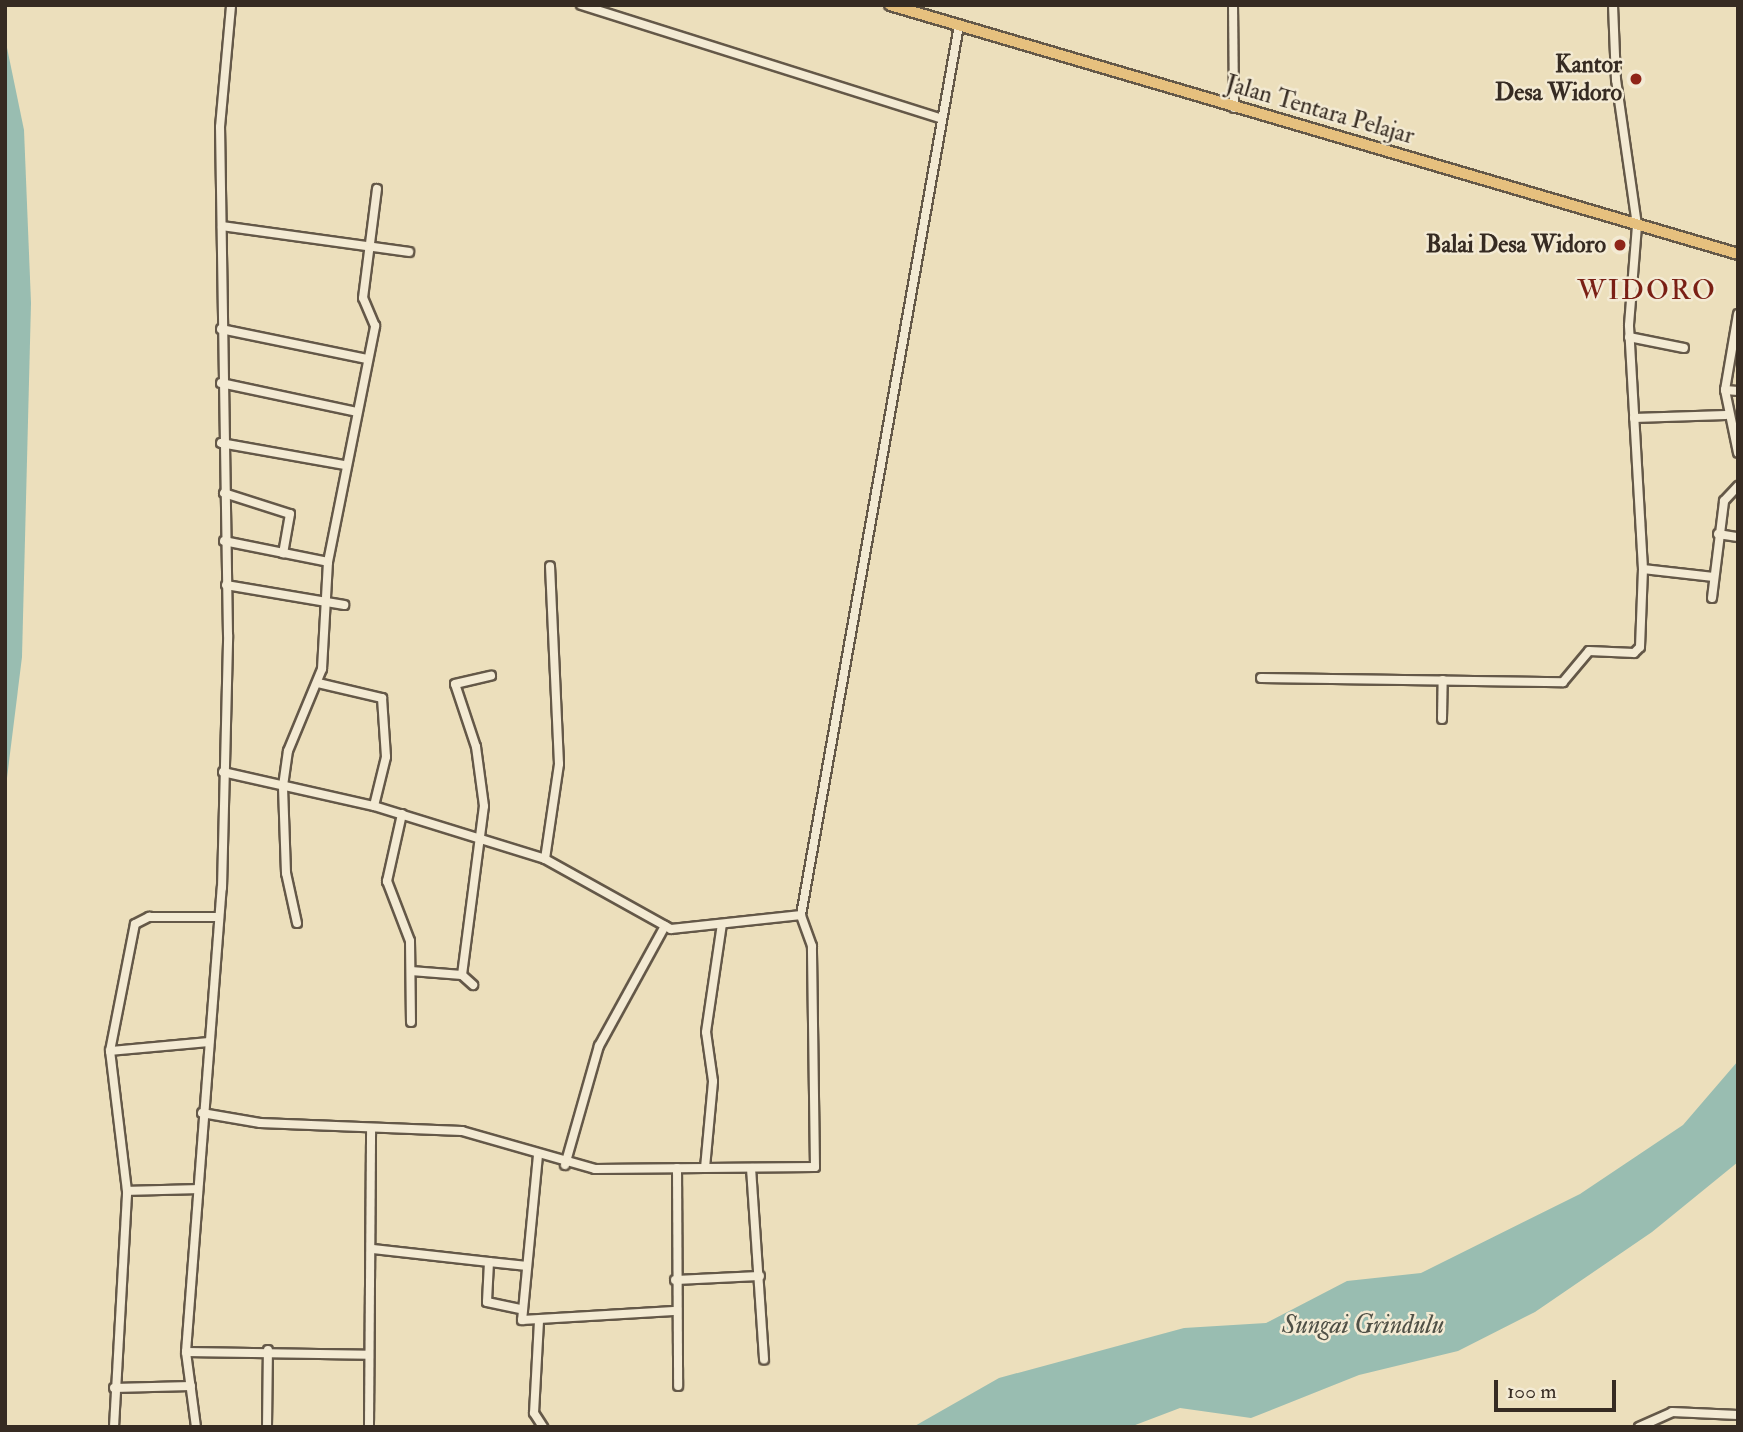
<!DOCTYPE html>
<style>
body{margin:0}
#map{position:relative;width:1743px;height:1432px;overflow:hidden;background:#ecdfbc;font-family:"IM FELL Double Pica",serif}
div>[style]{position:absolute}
.water>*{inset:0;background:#99bdb1}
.roads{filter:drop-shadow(2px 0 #645848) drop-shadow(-2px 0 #645848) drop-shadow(0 2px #645848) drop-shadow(0 -2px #645848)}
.minor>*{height:8px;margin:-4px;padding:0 4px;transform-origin:4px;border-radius:4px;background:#f3ead3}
.major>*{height:10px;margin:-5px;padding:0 5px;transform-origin:5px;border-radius:5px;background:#e6c07e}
.dots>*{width:19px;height:19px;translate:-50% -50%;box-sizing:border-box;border:4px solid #f3ead3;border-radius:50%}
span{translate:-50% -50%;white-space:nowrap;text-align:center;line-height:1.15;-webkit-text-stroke:5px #f3ead3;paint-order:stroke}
.poi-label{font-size:24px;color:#362b22;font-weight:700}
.right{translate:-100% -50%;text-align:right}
.street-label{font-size:24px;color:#362b22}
.water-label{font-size:26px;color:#4f5046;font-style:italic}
.quarter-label{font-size:28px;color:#7a1f14;letter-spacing:2px}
.frame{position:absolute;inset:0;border:7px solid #362b22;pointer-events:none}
.scale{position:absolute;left:1494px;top:1380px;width:122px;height:32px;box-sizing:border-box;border:4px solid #362b22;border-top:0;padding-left:9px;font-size:21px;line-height:24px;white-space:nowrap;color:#362b22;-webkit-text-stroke:5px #f3ead3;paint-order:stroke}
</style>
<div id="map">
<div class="water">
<i style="clip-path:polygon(5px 38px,24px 130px,31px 303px,22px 657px,5px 794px)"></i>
<i style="clip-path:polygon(1738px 1061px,1738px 1162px,1652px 1232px,1535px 1312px,1458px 1351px,1359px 1375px,1251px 1418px,1180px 1408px,1130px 1427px,913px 1427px,999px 1378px,1184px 1328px,1266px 1323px,1347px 1281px,1421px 1273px,1580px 1194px,1683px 1125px)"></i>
</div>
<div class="roads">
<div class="minor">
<i style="left:581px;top:5px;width:376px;rotate:17.5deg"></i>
<i style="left:1233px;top:5px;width:103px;rotate:89.4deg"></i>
<i style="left:222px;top:226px;width:189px;rotate:7.9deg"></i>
<i style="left:1738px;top:314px;width:77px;rotate:99.7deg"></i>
<i style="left:1725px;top:390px;width:64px;rotate:78.3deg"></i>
<i style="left:221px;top:329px;width:149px;rotate:11.6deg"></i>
<i style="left:1629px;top:337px;width:56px;rotate:11.3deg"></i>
<i style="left:221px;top:383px;width:135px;rotate:12deg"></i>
<i style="left:1725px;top:390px;width:13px;rotate:4deg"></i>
<i style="left:1634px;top:418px;width:92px;rotate:-1.9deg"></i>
<i style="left:221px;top:443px;width:126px;rotate:10.1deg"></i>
<i style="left:224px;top:493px;width:69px;rotate:17.7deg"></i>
<i style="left:290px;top:514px;width:40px;rotate:100deg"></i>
<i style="left:1718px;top:534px;width:20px;rotate:9deg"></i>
<i style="left:224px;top:541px;width:106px;rotate:11.4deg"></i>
<i style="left:1643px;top:569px;width:71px;rotate:6.4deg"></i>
<i style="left:226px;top:585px;width:120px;rotate:9.6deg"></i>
<i style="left:1712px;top:598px;width:98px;rotate:-82.9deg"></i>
<i style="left:1724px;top:501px;width:21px;rotate:-47deg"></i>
<i style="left:1261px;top:678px;width:302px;rotate:0.8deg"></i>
<i style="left:1563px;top:682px;width:40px;rotate:-50deg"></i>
<i style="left:1589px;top:651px;width:45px;rotate:2.5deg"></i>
<i style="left:1634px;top:653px;width:8px;rotate:-45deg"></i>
<i style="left:1640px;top:647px;width:78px;rotate:-87.8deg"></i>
<i style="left:1643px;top:569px;width:244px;rotate:-93.3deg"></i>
<i style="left:1629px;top:325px;width:100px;rotate:-85.4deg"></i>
<i style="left:1637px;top:225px;width:147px;rotate:-98.2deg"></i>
<i style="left:1616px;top:80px;width:75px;rotate:-92.3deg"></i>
<i style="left:318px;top:683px;width:66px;rotate:13.2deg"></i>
<i style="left:382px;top:698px;width:59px;rotate:86.1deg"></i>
<i style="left:386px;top:757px;width:50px;rotate:103.8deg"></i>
<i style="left:1442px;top:719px;width:39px;rotate:-89deg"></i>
<i style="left:223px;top:772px;width:155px;rotate:12.7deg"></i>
<i style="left:374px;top:806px;width:179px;rotate:17.2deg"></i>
<i style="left:545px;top:859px;width:144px;rotate:29.1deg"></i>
<i style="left:671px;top:929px;width:131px;rotate:-6.1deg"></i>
<i style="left:402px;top:814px;width:69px;rotate:102.6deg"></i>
<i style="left:387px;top:881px;width:64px;rotate:69deg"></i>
<i style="left:410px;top:941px;width:81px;rotate:89.3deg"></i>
<i style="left:545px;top:859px;width:96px;rotate:-81.6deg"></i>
<i style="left:559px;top:764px;width:198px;rotate:-92.6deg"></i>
<i style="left:297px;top:923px;width:51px;rotate:-102.4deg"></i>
<i style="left:286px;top:873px;width:87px;rotate:-92deg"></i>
<i style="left:283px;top:786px;width:35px;rotate:-82deg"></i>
<i style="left:288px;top:751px;width:89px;rotate:-67.5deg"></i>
<i style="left:322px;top:669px;width:107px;rotate:-86.8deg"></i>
<i style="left:328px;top:562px;width:241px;rotate:-78.7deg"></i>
<i style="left:375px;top:326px;width:30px;rotate:-113deg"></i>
<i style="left:363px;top:298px;width:110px;rotate:-82.7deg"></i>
<i style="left:411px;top:971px;width:51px;rotate:4.5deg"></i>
<i style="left:462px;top:975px;width:170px;rotate:-82.6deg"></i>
<i style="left:484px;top:806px;width:60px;rotate:-97.7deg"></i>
<i style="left:476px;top:747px;width:66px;rotate:-108.4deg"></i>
<i style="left:455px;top:684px;width:37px;rotate:-13deg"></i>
<i style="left:462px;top:975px;width:15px;rotate:42deg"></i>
<i style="left:110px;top:1051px;width:129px;rotate:-78.9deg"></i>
<i style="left:135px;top:924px;width:16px;rotate:-27deg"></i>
<i style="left:149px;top:917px;width:70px"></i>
<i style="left:202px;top:1113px;width:59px;rotate:9.8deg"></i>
<i style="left:260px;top:1123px;width:202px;rotate:2.3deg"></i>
<i style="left:462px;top:1131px;width:138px;rotate:15.9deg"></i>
<i style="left:595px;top:1169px;width:220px;rotate:-0.5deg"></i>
<i style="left:815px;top:1167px;width:221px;rotate:-90.8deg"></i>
<i style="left:812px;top:946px;width:33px;rotate:-110deg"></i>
<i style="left:801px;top:915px;width:904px;rotate:-79.93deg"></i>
<i style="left:538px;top:1155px;width:166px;rotate:95.5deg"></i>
<i style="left:522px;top:1320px;width:152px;rotate:-3.4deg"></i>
<i style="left:565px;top:1165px;width:124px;rotate:-74.1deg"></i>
<i style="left:599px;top:1046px;width:137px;rotate:-61.2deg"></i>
<i style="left:677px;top:1168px;width:218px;rotate:89.7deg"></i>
<i style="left:705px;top:1168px;width:87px;rotate:-84.7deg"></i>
<i style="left:713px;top:1081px;width:49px;rotate:-98.1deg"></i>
<i style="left:706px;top:1032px;width:109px;rotate:-81.6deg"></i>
<i style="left:751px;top:1168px;width:192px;rotate:86.1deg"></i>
<i style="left:127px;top:1191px;width:141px;rotate:-96.9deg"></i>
<i style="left:110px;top:1051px;width:98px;rotate:-5.2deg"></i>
<i style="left:373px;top:1249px;width:117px;rotate:6.4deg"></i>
<i style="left:489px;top:1262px;width:40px;rotate:92.9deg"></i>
<i style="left:487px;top:1302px;width:35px;rotate:12deg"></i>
<i style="left:489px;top:1262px;width:36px;rotate:6deg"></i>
<i style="left:675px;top:1280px;width:85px;rotate:-2.7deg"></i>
<i style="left:539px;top:1321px;width:92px;rotate:93.1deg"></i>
<i style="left:534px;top:1413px;width:17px;rotate:57deg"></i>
<i style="left:186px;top:1352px;width:183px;rotate:0.9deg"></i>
<i style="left:114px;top:1388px;width:77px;rotate:-1.5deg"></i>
<i style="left:114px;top:1427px;width:236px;rotate:-86.8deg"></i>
<i style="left:127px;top:1191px;width:70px;rotate:-1.6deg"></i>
<i style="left:196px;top:1427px;width:76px;rotate:-97.6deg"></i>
<i style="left:186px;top:1352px;width:465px;rotate:-85.6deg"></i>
<i style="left:222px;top:888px;width:253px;rotate:-88.6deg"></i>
<i style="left:228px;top:635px;width:508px;rotate:-90.9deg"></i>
<i style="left:220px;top:127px;width:122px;rotate:-84.8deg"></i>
<i style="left:267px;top:1427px;width:77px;rotate:-89.3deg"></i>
<i style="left:369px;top:1427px;width:299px;rotate:-89.6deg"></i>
<i style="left:1639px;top:1427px;width:36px;rotate:-24deg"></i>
<i style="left:1672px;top:1412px;width:66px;rotate:2.6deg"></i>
</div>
<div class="major">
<i style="left:890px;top:5px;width:884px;rotate:16.36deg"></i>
</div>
</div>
<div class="dots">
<i style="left:1636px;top:79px;background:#8f2418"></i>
<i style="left:1620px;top:245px;background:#8f2418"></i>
</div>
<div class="poi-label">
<span class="right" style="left:1622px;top:79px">Kantor<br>Desa Widoro</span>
<span class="right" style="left:1606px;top:245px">Balai Desa Widoro</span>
</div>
<div class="street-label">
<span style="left:1320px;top:110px;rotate:16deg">Jalan Tentara Pelajar</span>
</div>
<div class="water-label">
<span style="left:1363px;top:1326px">Sungai Grindulu</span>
</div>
<div class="quarter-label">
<span style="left:1647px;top:291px">WIDORO</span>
</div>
<div class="frame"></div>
<div class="scale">100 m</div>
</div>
